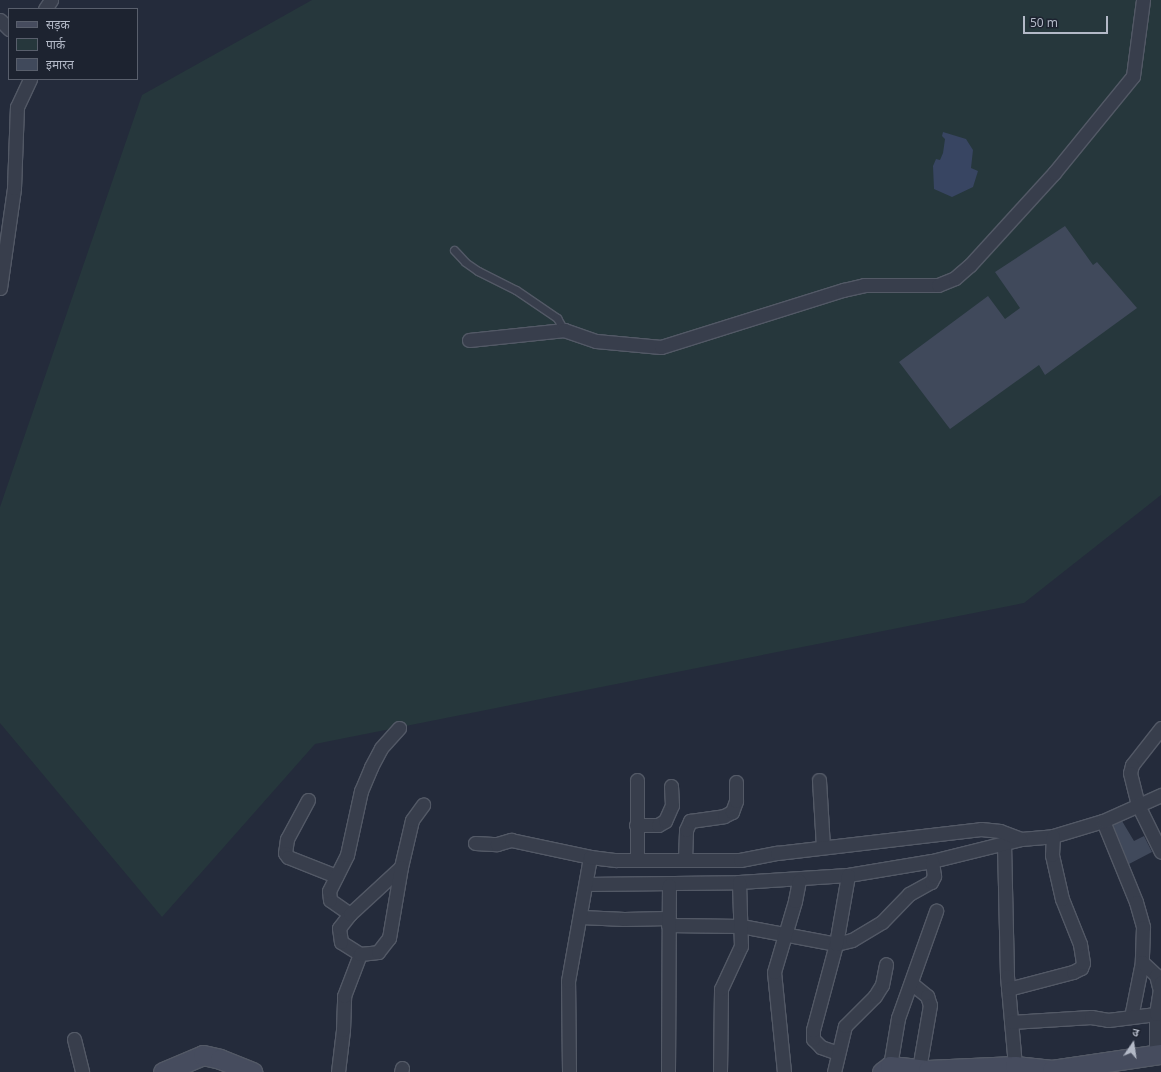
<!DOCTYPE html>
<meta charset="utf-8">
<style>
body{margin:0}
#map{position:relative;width:1161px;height:1072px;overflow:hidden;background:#242b3b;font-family:"Noto Sans","Noto Sans Devanagari",sans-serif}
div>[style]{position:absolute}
.green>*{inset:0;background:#26373c}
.water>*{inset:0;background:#384562}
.building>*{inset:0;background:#40495b}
.roads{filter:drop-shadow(1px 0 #535966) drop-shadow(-1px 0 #535966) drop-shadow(0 1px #535966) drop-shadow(0 -1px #535966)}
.lane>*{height:7px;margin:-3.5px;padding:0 3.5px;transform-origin:3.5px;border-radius:3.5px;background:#383e4c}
.street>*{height:13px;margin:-6.5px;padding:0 6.5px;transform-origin:6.5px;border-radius:6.5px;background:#383e4c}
.secondary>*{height:19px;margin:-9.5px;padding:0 9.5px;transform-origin:9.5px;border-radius:9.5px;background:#464c5e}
span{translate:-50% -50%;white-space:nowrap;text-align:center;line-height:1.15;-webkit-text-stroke:3px #1d2330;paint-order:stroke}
.legend{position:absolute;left:8px;top:8px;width:130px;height:72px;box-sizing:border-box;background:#1d2330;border:1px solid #595f6c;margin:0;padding:5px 7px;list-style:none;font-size:12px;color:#b3b9c7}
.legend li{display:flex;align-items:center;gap:8px;height:20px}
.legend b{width:20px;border:1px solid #595f6c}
.north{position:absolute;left:1113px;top:1024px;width:40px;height:40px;-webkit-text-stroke:3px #1d2330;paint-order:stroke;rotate:13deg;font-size:11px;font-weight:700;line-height:16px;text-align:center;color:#b3b9c7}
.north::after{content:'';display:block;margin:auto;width:14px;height:18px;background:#b3b9c7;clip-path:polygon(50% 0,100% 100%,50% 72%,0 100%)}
.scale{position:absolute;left:1023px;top:16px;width:85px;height:18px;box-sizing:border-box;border:2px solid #b3b9c7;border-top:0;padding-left:5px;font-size:12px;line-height:14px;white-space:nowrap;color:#b3b9c7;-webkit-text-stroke:3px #1d2330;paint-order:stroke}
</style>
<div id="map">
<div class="green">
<i style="clip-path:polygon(312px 0,1161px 0,1161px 495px,1024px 603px,315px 744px,162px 917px,0 723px,0 507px,142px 95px)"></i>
</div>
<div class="water">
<i style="clip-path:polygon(943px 132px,966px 139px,973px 150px,971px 168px,978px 171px,973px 187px,952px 197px,934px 189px,933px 166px,936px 159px,940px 160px,943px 153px,945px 139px,942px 136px)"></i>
</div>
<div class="building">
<i style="clip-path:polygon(1065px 226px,1093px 265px,1097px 262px,1137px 308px,1045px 375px,1039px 365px,950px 429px,899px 362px,988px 296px,1005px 319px,1020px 308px,995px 272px)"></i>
<i style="clip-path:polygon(1122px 821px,1134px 841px,1144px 836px,1152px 852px,1129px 864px,1113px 825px)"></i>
</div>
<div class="roads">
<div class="lane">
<i style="left:454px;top:250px;width:16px;rotate:47deg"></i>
<i style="left:465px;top:262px;width:16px;rotate:35deg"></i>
<i style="left:478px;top:271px;width:42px;rotate:26.6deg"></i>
<i style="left:516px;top:290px;width:50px;rotate:34.3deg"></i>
<i style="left:557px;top:318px;width:14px;rotate:60deg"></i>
</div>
<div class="street">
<i style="left:45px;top:9px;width:11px;rotate:-56deg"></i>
<i style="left:0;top:20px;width:13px;rotate:45deg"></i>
<i style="left:0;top:288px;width:101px;rotate:-82deg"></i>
<i style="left:14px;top:188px;width:81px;rotate:-87.9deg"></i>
<i style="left:17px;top:107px;width:31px;rotate:-65deg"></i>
<i style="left:469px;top:340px;width:96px;rotate:-6deg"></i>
<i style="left:564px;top:330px;width:34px;rotate:19deg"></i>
<i style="left:596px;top:341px;width:65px;rotate:5.3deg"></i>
<i style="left:661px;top:347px;width:191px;rotate:-17.4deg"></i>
<i style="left:843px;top:290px;width:22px;rotate:-13deg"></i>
<i style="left:864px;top:285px;width:74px"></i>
<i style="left:938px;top:285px;width:18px;rotate:-22deg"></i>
<i style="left:955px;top:278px;width:20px;rotate:-41deg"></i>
<i style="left:970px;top:265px;width:125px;rotate:-47.6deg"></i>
<i style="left:1054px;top:173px;width:125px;rotate:-50.8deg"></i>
<i style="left:1133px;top:76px;width:77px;rotate:-82.5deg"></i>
<i style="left:1161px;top:728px;width:47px;rotate:128.1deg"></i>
<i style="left:1132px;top:765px;width:8px;rotate:104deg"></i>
<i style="left:1130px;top:773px;width:33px;rotate:76deg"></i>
<i style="left:1138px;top:805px;width:52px;rotate:63.9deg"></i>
<i style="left:819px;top:780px;width:67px;rotate:86.6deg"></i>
<i style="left:308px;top:800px;width:44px;rotate:118.3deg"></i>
<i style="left:287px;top:839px;width:14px;rotate:98deg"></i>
<i style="left:285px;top:853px;width:5px;rotate:53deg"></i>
<i style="left:288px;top:857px;width:52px;rotate:21.6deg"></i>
<i style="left:1103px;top:821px;width:87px;rotate:67.8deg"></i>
<i style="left:1136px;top:902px;width:26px;rotate:74deg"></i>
<i style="left:1143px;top:927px;width:35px;rotate:92deg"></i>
<i style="left:1142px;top:962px;width:56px;rotate:101.3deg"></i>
<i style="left:636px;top:825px;width:22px"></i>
<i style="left:658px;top:825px;width:8px;rotate:-30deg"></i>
<i style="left:665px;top:821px;width:17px;rotate:-66deg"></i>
<i style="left:672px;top:805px;width:19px;rotate:-93deg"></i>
<i style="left:475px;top:843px;width:22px;rotate:3deg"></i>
<i style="left:497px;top:844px;width:15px;rotate:-16deg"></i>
<i style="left:511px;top:840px;width:81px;rotate:12.1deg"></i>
<i style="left:1004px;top:843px;width:133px;rotate:88.7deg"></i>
<i style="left:1007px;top:976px;width:90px;rotate:84.9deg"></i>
<i style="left:637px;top:860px;width:80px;rotate:-90deg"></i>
<i style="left:685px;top:860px;width:30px;rotate:-88deg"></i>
<i style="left:686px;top:830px;width:10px;rotate:-66deg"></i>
<i style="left:690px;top:821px;width:34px;rotate:-8deg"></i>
<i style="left:724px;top:816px;width:9px;rotate:-27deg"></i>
<i style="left:732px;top:812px;width:12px;rotate:-70deg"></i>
<i style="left:736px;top:801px;width:19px;rotate:-90deg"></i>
<i style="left:586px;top:884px;width:153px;rotate:-0.7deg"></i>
<i style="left:739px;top:882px;width:109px;rotate:-3.7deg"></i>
<i style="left:848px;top:875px;width:85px;rotate:-9.5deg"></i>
<i style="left:932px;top:861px;width:92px;rotate:-13.9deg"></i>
<i style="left:1021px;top:839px;width:32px;rotate:-5deg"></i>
<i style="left:1053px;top:836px;width:52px;rotate:-16.7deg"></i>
<i style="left:1103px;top:821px;width:64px;rotate:-24.1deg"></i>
<i style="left:350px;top:914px;width:24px;rotate:-145deg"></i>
<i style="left:330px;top:900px;width:9px;rotate:-96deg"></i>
<i style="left:329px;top:891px;width:40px;rotate:-63.4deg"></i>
<i style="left:347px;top:855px;width:66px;rotate:-77.7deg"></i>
<i style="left:361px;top:791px;width:26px;rotate:-67deg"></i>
<i style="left:371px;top:767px;width:21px;rotate:-62deg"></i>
<i style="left:381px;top:748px;width:27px;rotate:-48deg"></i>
<i style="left:581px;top:917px;width:43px;rotate:2.7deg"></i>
<i style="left:624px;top:919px;width:44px;rotate:-1.3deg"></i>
<i style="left:668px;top:925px;width:73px;rotate:0.8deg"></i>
<i style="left:741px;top:926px;width:97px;rotate:10.7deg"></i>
<i style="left:836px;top:944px;width:16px;rotate:-14deg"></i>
<i style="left:852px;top:940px;width:35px;rotate:-31deg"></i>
<i style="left:882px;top:922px;width:39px;rotate:-46deg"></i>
<i style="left:909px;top:894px;width:25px;rotate:-29deg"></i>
<i style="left:931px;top:882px;width:7px;rotate:-63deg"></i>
<i style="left:934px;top:876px;width:15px;rotate:-98deg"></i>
<i style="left:360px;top:954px;width:22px;rotate:-148deg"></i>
<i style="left:341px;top:942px;width:14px;rotate:-98deg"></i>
<i style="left:339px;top:928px;width:18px;rotate:-52deg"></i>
<i style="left:350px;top:914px;width:69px;rotate:-42.7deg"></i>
<i style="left:401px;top:867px;width:48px;rotate:-76.8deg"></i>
<i style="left:412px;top:820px;width:19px;rotate:-54deg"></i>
<i style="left:1142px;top:962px;width:19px;rotate:43deg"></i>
<i style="left:1156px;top:975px;width:12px;rotate:76deg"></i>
<i style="left:911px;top:983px;width:21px;rotate:39deg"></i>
<i style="left:927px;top:996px;width:9px;rotate:72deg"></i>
<i style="left:930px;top:1005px;width:65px;rotate:99.8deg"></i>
<i style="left:1008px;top:989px;width:67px;rotate:-14.7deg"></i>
<i style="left:1073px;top:972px;width:9px;rotate:-27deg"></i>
<i style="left:1081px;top:968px;width:5px;rotate:-68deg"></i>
<i style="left:1083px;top:963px;width:19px;rotate:-99deg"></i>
<i style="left:1080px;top:944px;width:48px;rotate:-111.8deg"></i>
<i style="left:1062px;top:899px;width:45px;rotate:-102.8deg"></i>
<i style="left:1052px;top:855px;width:19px;rotate:-87deg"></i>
<i style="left:1011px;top:1022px;width:80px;rotate:-3.6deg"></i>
<i style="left:1091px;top:1017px;width:17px;rotate:10deg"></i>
<i style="left:1108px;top:1020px;width:48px;rotate:-7.1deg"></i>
<i style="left:74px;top:1039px;width:34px;rotate:76deg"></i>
<i style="left:838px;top:1053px;width:18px;rotate:-161deg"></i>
<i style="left:821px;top:1047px;width:11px;rotate:-135deg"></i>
<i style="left:813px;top:1039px;width:9px;rotate:-90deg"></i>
<i style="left:813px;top:1030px;width:89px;rotate:-75deg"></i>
<i style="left:836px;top:944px;width:70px;rotate:-80.1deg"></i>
<i style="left:1156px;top:1054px;width:40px;rotate:-90deg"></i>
<i style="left:1156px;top:1014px;width:32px;rotate:-81deg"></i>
<i style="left:890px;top:1066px;width:49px;rotate:-80.5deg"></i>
<i style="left:898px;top:1018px;width:114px;rotate:-70.4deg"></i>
<i style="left:338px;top:1072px;width:42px;rotate:-83.2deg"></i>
<i style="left:343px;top:1030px;width:34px;rotate:-88deg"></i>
<i style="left:344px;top:996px;width:45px;rotate:-69.1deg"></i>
<i style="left:360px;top:954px;width:18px;rotate:-6deg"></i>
<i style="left:378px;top:952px;width:18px;rotate:-52deg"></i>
<i style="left:389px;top:938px;width:72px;rotate:-80.4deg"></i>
<i style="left:401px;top:1072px;width:4px;rotate:-76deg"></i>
<i style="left:569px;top:1072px;width:91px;rotate:-90.6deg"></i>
<i style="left:568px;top:981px;width:126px;rotate:-79.9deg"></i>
<i style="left:590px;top:857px;width:26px;rotate:7deg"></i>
<i style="left:616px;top:860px;width:124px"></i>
<i style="left:740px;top:860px;width:38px;rotate:-11deg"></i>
<i style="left:777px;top:853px;width:205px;rotate:-6.7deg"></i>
<i style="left:981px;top:829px;width:19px;rotate:6deg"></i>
<i style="left:1000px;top:831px;width:22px;rotate:21deg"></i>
<i style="left:668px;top:1072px;width:187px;rotate:-89.7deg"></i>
<i style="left:720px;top:1072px;width:83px;rotate:-89.3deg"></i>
<i style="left:721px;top:989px;width:47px;rotate:-65.1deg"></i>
<i style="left:741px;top:946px;width:64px;rotate:-91.8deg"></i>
<i style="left:784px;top:1072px;width:100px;rotate:-95.7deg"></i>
<i style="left:774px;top:972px;width:74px;rotate:-73.5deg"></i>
<i style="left:795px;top:901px;width:21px;rotate:-79deg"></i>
<i style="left:834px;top:1072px;width:47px;rotate:-76.6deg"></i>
<i style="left:845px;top:1026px;width:42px;rotate:-45deg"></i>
<i style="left:875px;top:996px;width:13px;rotate:-58deg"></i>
<i style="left:882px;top:985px;width:21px;rotate:-79deg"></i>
</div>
<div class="secondary">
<i style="left:163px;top:1072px;width:43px;rotate:-23deg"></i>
<i style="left:203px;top:1055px;width:17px;rotate:13deg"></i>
<i style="left:220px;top:1059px;width:35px;rotate:22deg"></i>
<i style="left:882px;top:1072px;width:10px;rotate:-37deg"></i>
<i style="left:890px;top:1066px;width:38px;rotate:6deg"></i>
<i style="left:928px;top:1070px;width:87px;rotate:-2.6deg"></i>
<i style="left:1015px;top:1066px;width:37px;rotate:6deg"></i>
<i style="left:1052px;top:1070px;width:110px;rotate:-8.4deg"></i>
</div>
</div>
<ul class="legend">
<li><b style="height:5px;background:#464c5e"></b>सड़क</li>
<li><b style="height:11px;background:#26373c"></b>पार्क</li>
<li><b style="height:11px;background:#40495b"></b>इमारत</li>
</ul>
<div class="north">उ</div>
<div class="scale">50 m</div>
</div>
